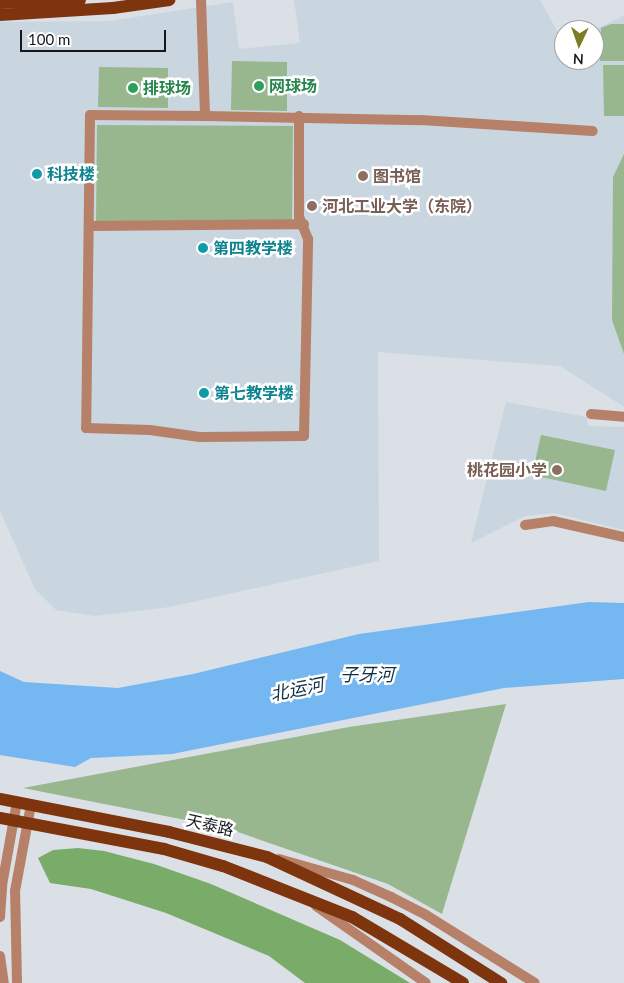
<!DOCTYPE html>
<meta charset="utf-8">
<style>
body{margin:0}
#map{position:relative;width:624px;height:983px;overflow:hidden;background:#dae0e5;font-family:Lato,"Noto Sans SC",sans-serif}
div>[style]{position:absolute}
.built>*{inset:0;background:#c9d6e0}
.green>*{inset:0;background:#98b78e}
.forest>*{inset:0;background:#79ab69}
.water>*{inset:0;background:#74b7f1}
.minor>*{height:10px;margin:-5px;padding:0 5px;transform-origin:5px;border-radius:5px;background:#b68069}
.major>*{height:12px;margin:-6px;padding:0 6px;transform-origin:6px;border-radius:6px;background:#7e340c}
.dots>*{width:14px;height:14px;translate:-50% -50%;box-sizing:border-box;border:2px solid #fff;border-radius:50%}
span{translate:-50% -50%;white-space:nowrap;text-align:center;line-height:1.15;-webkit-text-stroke:5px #fff;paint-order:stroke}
.leisure-label{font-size:16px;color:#27864d;font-weight:700}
.left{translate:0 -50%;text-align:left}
.culture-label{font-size:16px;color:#0d838f;font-weight:700}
.education-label{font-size:16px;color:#785e54;font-weight:700}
.right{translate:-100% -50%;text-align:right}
.street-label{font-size:16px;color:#16181a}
.water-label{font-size:18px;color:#133047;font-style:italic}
.north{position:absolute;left:554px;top:20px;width:50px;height:50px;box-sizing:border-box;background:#fff;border:1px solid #a2a3a3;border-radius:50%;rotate:183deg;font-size:14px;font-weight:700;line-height:20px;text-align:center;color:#16181a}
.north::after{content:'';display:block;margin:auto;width:18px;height:22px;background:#7d7d25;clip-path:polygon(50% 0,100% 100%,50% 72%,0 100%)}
.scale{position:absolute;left:20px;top:30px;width:146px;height:22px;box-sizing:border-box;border:2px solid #16181a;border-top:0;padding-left:6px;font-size:15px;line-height:18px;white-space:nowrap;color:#16181a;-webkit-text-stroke:4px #fff;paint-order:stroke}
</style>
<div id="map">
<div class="built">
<i style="clip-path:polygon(294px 0,540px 0,564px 43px,564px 60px,594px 60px,593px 30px,624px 16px,624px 407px,560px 366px,378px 352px,379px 561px,170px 607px,95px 616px,56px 610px,35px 589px,0 511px,0 22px,109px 21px,233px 2px,239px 49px,300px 43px)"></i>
<i style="clip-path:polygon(506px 402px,587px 417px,588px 426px,624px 427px,624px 530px,554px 513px,525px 516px,471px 543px)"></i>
</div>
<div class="green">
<i style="clip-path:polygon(611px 24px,624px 24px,624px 61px,600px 61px,601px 28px)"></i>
<i style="clip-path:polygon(232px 61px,287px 62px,287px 111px,231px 110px)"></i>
<i style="clip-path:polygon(603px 65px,624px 65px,624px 116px,604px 116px)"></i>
<i style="clip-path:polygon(99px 67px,168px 68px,168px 108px,98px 107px)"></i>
<i style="clip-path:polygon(97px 125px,293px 126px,292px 225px,96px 223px)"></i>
<i style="clip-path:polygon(624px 154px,624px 354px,612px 320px,613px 177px)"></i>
<i style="clip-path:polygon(541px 435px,615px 450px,606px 491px,532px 475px)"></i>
<i style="clip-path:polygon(506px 704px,442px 914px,388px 884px,226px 828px,23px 788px,349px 727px)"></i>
</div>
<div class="forest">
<i style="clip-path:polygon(78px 848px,104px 851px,154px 864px,211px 884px,340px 940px,410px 983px,305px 983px,269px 956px,166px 913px,91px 889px,50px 883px,38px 858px,53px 850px)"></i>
</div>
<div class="water">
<i style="clip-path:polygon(589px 602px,624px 603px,624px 679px,504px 688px,172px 754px,91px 758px,75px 767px,0 755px,0 671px,24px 682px,118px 688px,193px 674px,359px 634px)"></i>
</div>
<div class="minor">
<i style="left:201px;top:0;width:116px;rotate:88deg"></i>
<i style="left:205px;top:116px;width:115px;rotate:-179.5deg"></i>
<i style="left:90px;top:115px;width:313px;rotate:90.7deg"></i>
<i style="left:86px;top:428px;width:64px;rotate:1.8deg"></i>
<i style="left:150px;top:430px;width:50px;rotate:8deg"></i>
<i style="left:200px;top:437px;width:104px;rotate:-0.6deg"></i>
<i style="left:304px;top:436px;width:197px;rotate:-88.8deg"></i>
<i style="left:308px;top:239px;width:24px;rotate:-112deg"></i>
<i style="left:299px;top:217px;width:101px;rotate:-90deg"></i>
<i style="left:205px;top:116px;width:216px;rotate:1.1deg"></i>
<i style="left:421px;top:120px;width:172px;rotate:3.7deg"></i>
<i style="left:90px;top:226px;width:214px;rotate:-0.5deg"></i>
<i style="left:591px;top:414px;width:33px;rotate:5deg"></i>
<i style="left:525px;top:525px;width:28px;rotate:-8deg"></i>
<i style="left:553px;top:521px;width:73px;rotate:12.7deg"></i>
<i style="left:279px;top:859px;width:77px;rotate:15.8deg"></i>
<i style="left:353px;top:880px;width:42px;rotate:24.1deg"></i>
<i style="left:391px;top:897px;width:39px;rotate:27deg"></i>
<i style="left:426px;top:915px;width:128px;rotate:32deg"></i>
<i style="left:316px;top:906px;width:134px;rotate:35deg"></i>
<i style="left:0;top:917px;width:32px;rotate:-86deg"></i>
<i style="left:2px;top:885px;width:84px;rotate:-79.8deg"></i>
<i style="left:0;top:956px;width:27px;rotate:82deg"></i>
<i style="left:17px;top:983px;width:92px;rotate:-91.2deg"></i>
<i style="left:15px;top:891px;width:87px;rotate:-79.5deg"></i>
</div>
<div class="major">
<i style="left:0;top:3px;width:80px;rotate:-2.1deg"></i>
<i style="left:0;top:15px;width:113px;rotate:-3.5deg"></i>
<i style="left:113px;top:8px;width:57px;rotate:-8.1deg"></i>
<i style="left:0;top:799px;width:172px;rotate:11deg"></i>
<i style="left:169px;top:832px;width:101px;rotate:14.3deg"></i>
<i style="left:267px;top:857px;width:147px;rotate:25deg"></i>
<i style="left:400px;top:919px;width:120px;rotate:32.4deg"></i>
<i style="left:0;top:818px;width:167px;rotate:10.7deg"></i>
<i style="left:164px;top:849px;width:61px;rotate:16.1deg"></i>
<i style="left:223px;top:866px;width:139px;rotate:21.6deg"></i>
<i style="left:352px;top:917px;width:129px;rotate:30.7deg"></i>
</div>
<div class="dots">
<i style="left:259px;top:86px;background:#2e9e5b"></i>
<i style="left:133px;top:88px;background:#2e9e5b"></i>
<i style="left:37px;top:174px;background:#0f9aa8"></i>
<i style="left:363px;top:176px;background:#8d6e63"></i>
<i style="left:312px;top:206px;background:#8d6e63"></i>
<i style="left:203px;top:248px;background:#0f9aa8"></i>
<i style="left:204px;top:393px;background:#0f9aa8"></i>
<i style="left:557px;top:470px;background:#8d6e63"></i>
</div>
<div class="leisure-label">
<span class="left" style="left:269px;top:86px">网球场</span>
<span class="left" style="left:143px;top:88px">排球场</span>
</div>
<div class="culture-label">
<span class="left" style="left:47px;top:174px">科技楼</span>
<span class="left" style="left:213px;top:248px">第四教学楼</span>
<span class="left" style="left:214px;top:393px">第七教学楼</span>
</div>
<div class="education-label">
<span class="left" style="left:373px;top:176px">图书馆</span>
<span class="left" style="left:322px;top:206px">河北工业大学（东院）</span>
<span class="right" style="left:547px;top:470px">桃花园小学</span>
</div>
<div class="street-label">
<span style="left:210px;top:825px;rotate:13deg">天泰路</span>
</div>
<div class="water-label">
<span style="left:367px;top:674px">子牙河</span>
<span style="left:297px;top:689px;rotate:-11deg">北运河</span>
</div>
<div class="north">N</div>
<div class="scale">100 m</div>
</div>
